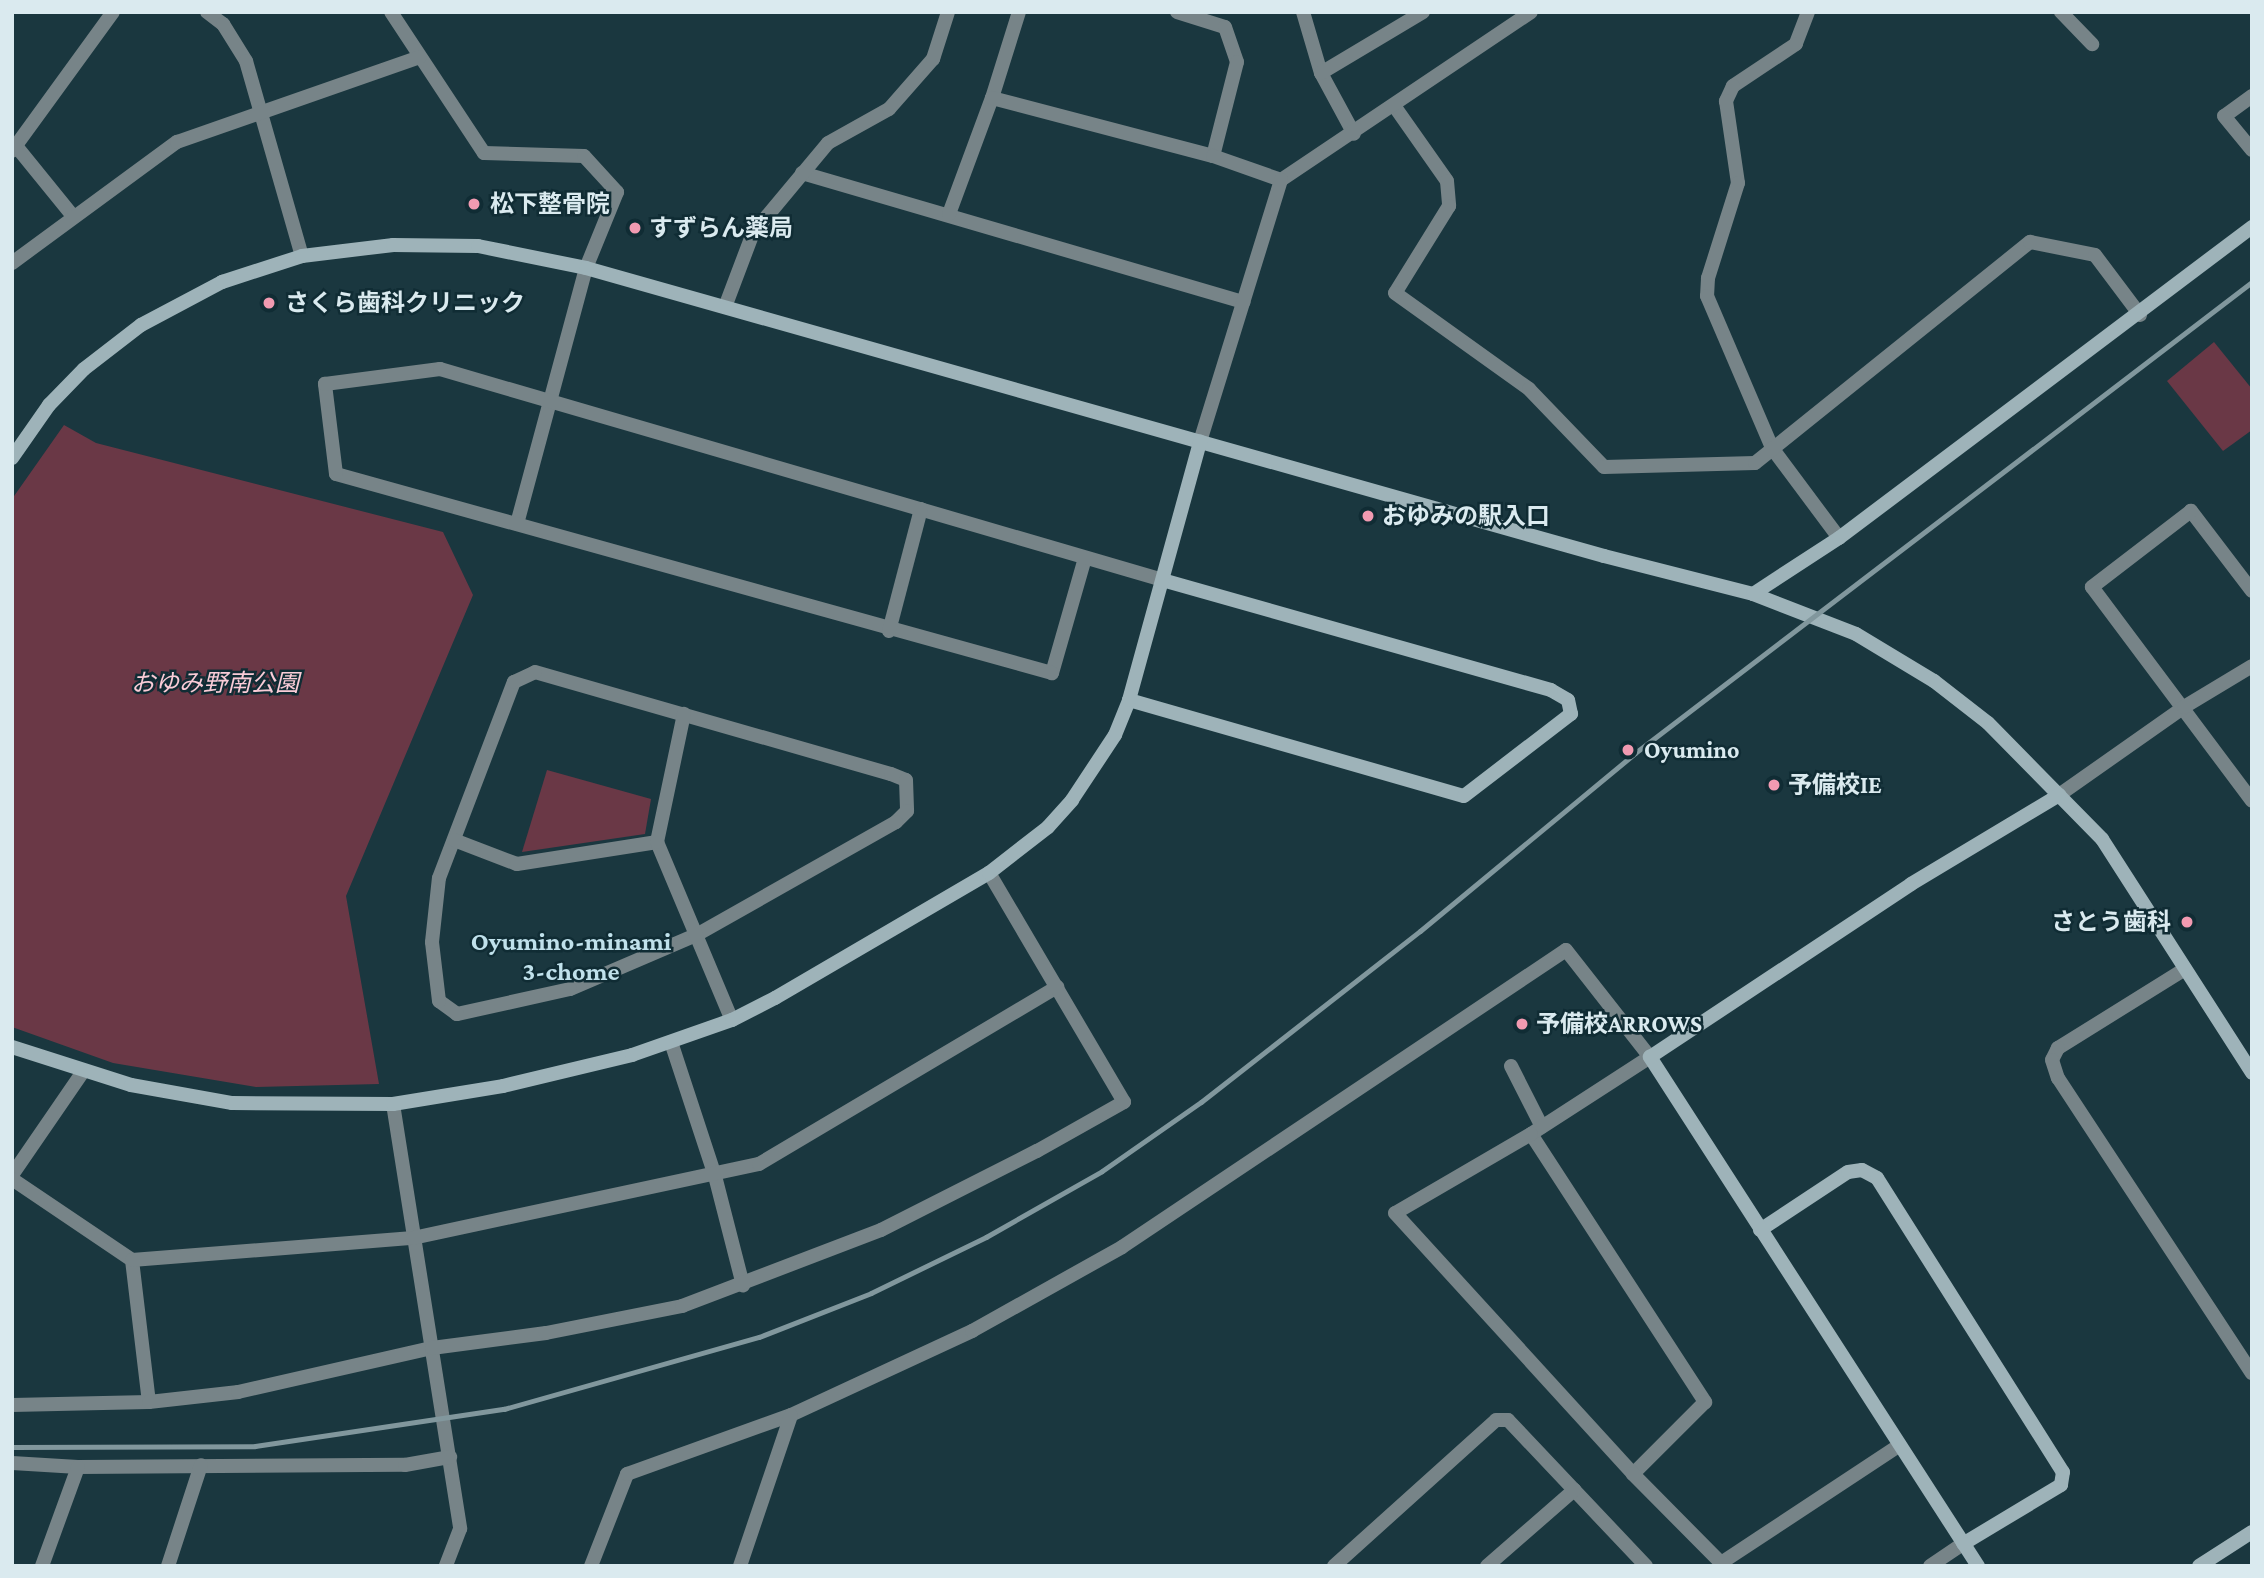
<!DOCTYPE html>
<meta charset="utf-8">
<style>
body{margin:0}
#map{position:relative;width:2264px;height:1578px;overflow:hidden;background:#1a373f;font-family:"Crimson Pro","Noto Sans JP",serif}
div>[style]{position:absolute}
.green>*{inset:0;background:#6a3846}
.street>*{height:14px;margin:-7px;padding:0 7px;transform-origin:7px;border-radius:7px;background:#778488}
.secondary>*{height:14px;margin:-7px;padding:0 7px;transform-origin:7px;border-radius:7px;background:#9eb3b9}
.rail>*{height:5px;margin:-2.5px;padding:0 2.5px;transform-origin:2.5px;border-radius:2.5px;background:#81979d}
.dots>*{width:19px;height:19px;translate:-50% -50%;box-sizing:border-box;border:4px solid #102c34;border-radius:50%}
span{translate:-50% -50%;white-space:nowrap;text-align:center;line-height:1.15;-webkit-text-stroke:5px #102c34;paint-order:stroke}
.poi-label{font-size:24px;color:#daeaef;font-weight:700}
.left{translate:0 -50%;text-align:left}
.right{translate:-100% -50%;text-align:right}
.park-label{font-size:24px;color:#faccd7;font-style:italic}
.neighbourhood-label{font-size:26px;color:#c0e1eb;font-weight:700}
.frame{position:absolute;inset:0;border:14px solid #daeaef;pointer-events:none}
</style>
<div id="map">
<div class="green">
<i style="clip-path:polygon(2214px 342px,2252px 389px,2252px 430px,2223px 451px,2167px 381px)"></i>
<i style="clip-path:polygon(64px 425px,96px 443px,443px 532px,473px 595px,346px 896px,379px 1084px,256px 1087px,113px 1063px,12px 1027px,12px 499px)"></i>
<i style="clip-path:polygon(547px 770px,651px 799px,645px 834px,522px 852px)"></i>
</div>
<div class="street">
<i style="left:207px;top:12px;width:20px;rotate:37deg"></i>
<i style="left:223px;top:24px;width:44px;rotate:58.1deg"></i>
<i style="left:246px;top:61px;width:203px;rotate:74deg"></i>
<i style="left:391px;top:12px;width:169px;rotate:56.6deg"></i>
<i style="left:484px;top:153px;width:100px;rotate:1.7deg"></i>
<i style="left:584px;top:156px;width:49px;rotate:47.5deg"></i>
<i style="left:617px;top:192px;width:82px;rotate:112.2deg"></i>
<i style="left:586px;top:268px;width:265px;rotate:105.1deg"></i>
<i style="left:1177px;top:12px;width:50px;rotate:17.4deg"></i>
<i style="left:1225px;top:27px;width:37px;rotate:71deg"></i>
<i style="left:1237px;top:62px;width:97px;rotate:104.3deg"></i>
<i style="left:1303px;top:12px;width:64px;rotate:73.6deg"></i>
<i style="left:1321px;top:73px;width:69px;rotate:61.6deg"></i>
<i style="left:1808px;top:12px;width:34px;rotate:111deg"></i>
<i style="left:1796px;top:44px;width:76px;rotate:146.3deg"></i>
<i style="left:1733px;top:86px;width:17px;rotate:115deg"></i>
<i style="left:1726px;top:101px;width:83px;rotate:81.7deg"></i>
<i style="left:1738px;top:183px;width:100px;rotate:107.5deg"></i>
<i style="left:1708px;top:278px;width:18px;rotate:93deg"></i>
<i style="left:1707px;top:296px;width:165px;rotate:66.8deg"></i>
<i style="left:1772px;top:448px;width:112px;rotate:53.3deg"></i>
<i style="left:2061px;top:12px;width:45px;rotate:45.9deg"></i>
<i style="left:1321px;top:73px;width:119px;rotate:-30.9deg"></i>
<i style="left:2252px;top:96px;width:34px;rotate:144deg"></i>
<i style="left:2224px;top:116px;width:44px;rotate:50.5deg"></i>
<i style="left:992px;top:98px;width:90px;rotate:-72.6deg"></i>
<i style="left:1395px;top:107px;width:90px;rotate:54.9deg"></i>
<i style="left:1447px;top:181px;width:25px;rotate:85deg"></i>
<i style="left:1449px;top:206px;width:102px;rotate:121.8deg"></i>
<i style="left:1395px;top:293px;width:165px;rotate:35.6deg"></i>
<i style="left:1529px;top:389px;width:108px;rotate:46.1deg"></i>
<i style="left:1604px;top:467px;width:151px;rotate:-1.5deg"></i>
<i style="left:1755px;top:463px;width:353px;rotate:-38.8deg"></i>
<i style="left:2030px;top:242px;width:66px;rotate:11.3deg"></i>
<i style="left:2095px;top:255px;width:75px;rotate:53.1deg"></i>
<i style="left:16px;top:146px;width:89px;rotate:50.9deg"></i>
<i style="left:12px;top:151px;width:172px;rotate:-54deg"></i>
<i style="left:802px;top:173px;width:460px;rotate:16.3deg"></i>
<i style="left:1281px;top:180px;width:301px;rotate:-33.9deg"></i>
<i style="left:949px;top:214px;width:124px;rotate:-69.7deg"></i>
<i style="left:992px;top:98px;width:228px;rotate:14.7deg"></i>
<i style="left:1213px;top:156px;width:72px;rotate:19.4deg"></i>
<i style="left:1281px;top:180px;width:274px;rotate:107.2deg"></i>
<i style="left:12px;top:263px;width:205px;rotate:-36.3deg"></i>
<i style="left:177px;top:142px;width:257px;rotate:-19.3deg"></i>
<i style="left:725px;top:307px;width:79px;rotate:-69.3deg"></i>
<i style="left:753px;top:233px;width:117px;rotate:-50.2deg"></i>
<i style="left:828px;top:143px;width:70px;rotate:-29.1deg"></i>
<i style="left:889px;top:109px;width:67px;rotate:-48.7deg"></i>
<i style="left:933px;top:59px;width:49px;rotate:-72.3deg"></i>
<i style="left:1085px;top:558px;width:120px;rotate:106deg"></i>
<i style="left:1052px;top:673px;width:743px;rotate:-164.47deg"></i>
<i style="left:336px;top:474px;width:91px;rotate:-97deg"></i>
<i style="left:325px;top:384px;width:116px;rotate:-7.4deg"></i>
<i style="left:440px;top:369px;width:753px;rotate:16.27deg"></i>
<i style="left:2252px;top:591px;width:101px;rotate:-127.3deg"></i>
<i style="left:2191px;top:511px;width:125px;rotate:142.5deg"></i>
<i style="left:2092px;top:587px;width:267px;rotate:53.2deg"></i>
<i style="left:889px;top:631px;width:126px;rotate:-75.3deg"></i>
<i style="left:535px;top:672px;width:370px;rotate:16deg"></i>
<i style="left:891px;top:774px;width:16px;rotate:22deg"></i>
<i style="left:906px;top:780px;width:31px;rotate:88deg"></i>
<i style="left:907px;top:811px;width:16px;rotate:135deg"></i>
<i style="left:896px;top:822px;width:230px;rotate:150.5deg"></i>
<i style="left:696px;top:935px;width:137px;rotate:156.8deg"></i>
<i style="left:570px;top:989px;width:116px;rotate:167.5deg"></i>
<i style="left:457px;top:1014px;width:22px;rotate:-144deg"></i>
<i style="left:439px;top:1001px;width:59px;rotate:-96.8deg"></i>
<i style="left:432px;top:942px;width:64px;rotate:-83.8deg"></i>
<i style="left:439px;top:878px;width:210px;rotate:-69.1deg"></i>
<i style="left:514px;top:682px;width:23px;rotate:-25deg"></i>
<i style="left:2059px;top:795px;width:153px;rotate:-35.1deg"></i>
<i style="left:2184px;top:707px;width:79px;rotate:-31.1deg"></i>
<i style="left:454px;top:840px;width:67px;rotate:20.9deg"></i>
<i style="left:517px;top:864px;width:142px;rotate:-8.9deg"></i>
<i style="left:657px;top:842px;width:193px;rotate:67.2deg"></i>
<i style="left:657px;top:842px;width:131px;rotate:-78.1deg"></i>
<i style="left:2185px;top:969px;width:150px;rotate:148.1deg"></i>
<i style="left:2058px;top:1048px;width:13px;rotate:117deg"></i>
<i style="left:2052px;top:1060px;width:19px;rotate:72deg"></i>
<i style="left:2058px;top:1078px;width:353px;rotate:56.7deg"></i>
<i style="left:671px;top:1042px;width:141px;rotate:71.8deg"></i>
<i style="left:715px;top:1176px;width:113px;rotate:75.6deg"></i>
<i style="left:1511px;top:1066px;width:68px;rotate:63.1deg"></i>
<i style="left:393px;top:1104px;width:430px;rotate:81deg"></i>
<i style="left:460px;top:1529px;width:40px;rotate:111deg"></i>
<i style="left:1531px;top:1134px;width:320px;rotate:57deg"></i>
<i style="left:1705px;top:1402px;width:102px;rotate:135deg"></i>
<i style="left:12px;top:1175px;width:124px;rotate:-55.5deg"></i>
<i style="left:12px;top:1179px;width:145px;rotate:34deg"></i>
<i style="left:132px;top:1260px;width:143px;rotate:83.2deg"></i>
<i style="left:132px;top:1260px;width:282px;rotate:-4.5deg"></i>
<i style="left:413px;top:1238px;width:354px;rotate:-12.1deg"></i>
<i style="left:759px;top:1164px;width:347px;rotate:-30.7deg"></i>
<i style="left:12px;top:1405px;width:137px;rotate:-1.3deg"></i>
<i style="left:149px;top:1402px;width:90px;rotate:-6.4deg"></i>
<i style="left:238px;top:1392px;width:199px;rotate:-12.8deg"></i>
<i style="left:432px;top:1348px;width:115px;rotate:-7.5deg"></i>
<i style="left:546px;top:1333px;width:139px;rotate:-11.2deg"></i>
<i style="left:682px;top:1306px;width:213px;rotate:-20.9deg"></i>
<i style="left:881px;top:1230px;width:175px;rotate:-26.9deg"></i>
<i style="left:1037px;top:1151px;width:100px;rotate:-29.4deg"></i>
<i style="left:1124px;top:1102px;width:266px;rotate:-120.5deg"></i>
<i style="left:12px;top:1463px;width:66px;rotate:3.5deg"></i>
<i style="left:78px;top:1467px;width:327px;rotate:-0.4deg"></i>
<i style="left:405px;top:1465px;width:46px;rotate:-10.1deg"></i>
<i style="left:1721px;top:1563px;width:214px;rotate:-33.4deg"></i>
<i style="left:42px;top:1566px;width:105px;rotate:-70deg"></i>
<i style="left:168px;top:1566px;width:106px;rotate:-71.9deg"></i>
<i style="left:591px;top:1566px;width:99px;rotate:-68.6deg"></i>
<i style="left:627px;top:1474px;width:174px;rotate:-19.8deg"></i>
<i style="left:791px;top:1415px;width:200px;rotate:-24.9deg"></i>
<i style="left:972px;top:1331px;width:172px;rotate:-29.2deg"></i>
<i style="left:1122px;top:1247px;width:534px;rotate:-33.78deg"></i>
<i style="left:1566px;top:950px;width:136px;rotate:51.9deg"></i>
<i style="left:1650px;top:1057px;width:142px;rotate:147.1deg"></i>
<i style="left:1531px;top:1134px;width:157px;rotate:149.8deg"></i>
<i style="left:1395px;top:1213px;width:353px;rotate:47.6deg"></i>
<i style="left:1633px;top:1474px;width:129px;rotate:45.3deg"></i>
<i style="left:740px;top:1566px;width:159px;rotate:-71.3deg"></i>
<i style="left:1334px;top:1566px;width:218px;rotate:-42deg"></i>
<i style="left:1496px;top:1420px;width:12px"></i>
<i style="left:1508px;top:1420px;width:201px;rotate:46.6deg"></i>
<i style="left:1487px;top:1566px;width:116px;rotate:-41.1deg"></i>
<i style="left:1930px;top:1566px;width:40px;rotate:-34deg"></i>
</div>
<div class="secondary">
<i style="left:12px;top:458px;width:65px;rotate:-55.1deg"></i>
<i style="left:49px;top:405px;width:50px;rotate:-45.8deg"></i>
<i style="left:84px;top:369px;width:72px;rotate:-37.7deg"></i>
<i style="left:141px;top:325px;width:92px;rotate:-28deg"></i>
<i style="left:222px;top:282px;width:84px;rotate:-18deg"></i>
<i style="left:302px;top:256px;width:92px;rotate:-6.9deg"></i>
<i style="left:393px;top:245px;width:85px;rotate:0.7deg"></i>
<i style="left:478px;top:246px;width:110px;rotate:11.5deg"></i>
<i style="left:586px;top:268px;width:1058px;rotate:15.8deg"></i>
<i style="left:1604px;top:556px;width:154px;rotate:14.3deg"></i>
<i style="left:1753px;top:594px;width:110px;rotate:21.2deg"></i>
<i style="left:1856px;top:634px;width:91px;rotate:31.1deg"></i>
<i style="left:1934px;top:681px;width:68px;rotate:37.9deg"></i>
<i style="left:1988px;top:723px;width:163px;rotate:45.5deg"></i>
<i style="left:2102px;top:839px;width:278px;rotate:57.3deg"></i>
<i style="left:1753px;top:594px;width:103px;rotate:-33.1deg"></i>
<i style="left:1839px;top:538px;width:517px;rotate:-36.98deg"></i>
<i style="left:1129px;top:700px;width:348px;rotate:16deg"></i>
<i style="left:1464px;top:796px;width:135px;rotate:-37.5deg"></i>
<i style="left:1571px;top:714px;width:14px;rotate:-102deg"></i>
<i style="left:1568px;top:700px;width:20px;rotate:-150deg"></i>
<i style="left:1551px;top:690px;width:403px;rotate:-164.2deg"></i>
<i style="left:12px;top:1047px;width:125px;rotate:17.7deg"></i>
<i style="left:131px;top:1085px;width:103px;rotate:10.1deg"></i>
<i style="left:232px;top:1103px;width:161px;rotate:0.4deg"></i>
<i style="left:393px;top:1104px;width:111px;rotate:-9.3deg"></i>
<i style="left:503px;top:1086px;width:133px;rotate:-13.5deg"></i>
<i style="left:632px;top:1055px;width:106px;rotate:-19.3deg"></i>
<i style="left:732px;top:1020px;width:48px;rotate:-27.1deg"></i>
<i style="left:775px;top:998px;width:248px;rotate:-30.3deg"></i>
<i style="left:989px;top:873px;width:75px;rotate:-37.9deg"></i>
<i style="left:1048px;top:827px;width:36px;rotate:-48deg"></i>
<i style="left:1072px;top:800px;width:78px;rotate:-56.5deg"></i>
<i style="left:1115px;top:735px;width:38px;rotate:-68deg"></i>
<i style="left:1129px;top:700px;width:268px;rotate:-74.6deg"></i>
<i style="left:1760px;top:1230px;width:105px;rotate:-33.4deg"></i>
<i style="left:1848px;top:1172px;width:14px;rotate:-8deg"></i>
<i style="left:1862px;top:1170px;width:17px;rotate:28deg"></i>
<i style="left:1877px;top:1178px;width:348px;rotate:57.7deg"></i>
<i style="left:2063px;top:1472px;width:13px;rotate:99deg"></i>
<i style="left:2061px;top:1485px;width:114px;rotate:149deg"></i>
<i style="left:1978px;top:1566px;width:606px;rotate:-122.8deg"></i>
<i style="left:1650px;top:1057px;width:313px;rotate:-33.5deg"></i>
<i style="left:1911px;top:884px;width:173px;rotate:-31deg"></i>
<i style="left:2199px;top:1566px;width:63px;rotate:-32.7deg"></i>
</div>
<div class="rail">
<i style="left:12px;top:1447px;width:243px;rotate:-0.2deg"></i>
<i style="left:255px;top:1446px;width:252px;rotate:-8.5deg"></i>
<i style="left:504px;top:1409px;width:265px;rotate:-15.8deg"></i>
<i style="left:759px;top:1337px;width:120px;rotate:-21.4deg"></i>
<i style="left:871px;top:1293px;width:128px;rotate:-26deg"></i>
<i style="left:986px;top:1237px;width:133px;rotate:-29.6deg"></i>
<i style="left:1102px;top:1171px;width:121px;rotate:-34.9deg"></i>
<i style="left:1201px;top:1102px;width:278px;rotate:-38deg"></i>
<i style="left:1420px;top:931px;width:279px;rotate:-39.6deg"></i>
<i style="left:1635px;top:753px;width:776px;rotate:-37.36deg"></i>
</div>
<div class="dots">
<i style="left:474px;top:204px;background:#f19ab1"></i>
<i style="left:635px;top:228px;background:#f19ab1"></i>
<i style="left:269px;top:303px;background:#f19ab1"></i>
<i style="left:1368px;top:516px;background:#f19ab1"></i>
<i style="left:1628px;top:750px;background:#f19ab1"></i>
<i style="left:1774px;top:785px;background:#f19ab1"></i>
<i style="left:2187px;top:922px;background:#f19ab1"></i>
<i style="left:1522px;top:1024px;background:#f19ab1"></i>
</div>
<div class="poi-label">
<span class="left" style="left:490px;top:204px">松下整骨院</span>
<span class="left" style="left:649px;top:228px">すずらん薬局</span>
<span class="left" style="left:285px;top:303px">さくら歯科クリニック</span>
<span class="left" style="left:1382px;top:516px">おゆみの駅入口</span>
<span class="left" style="left:1644px;top:750px">Oyumino</span>
<span class="left" style="left:1788px;top:785px">予備校IE</span>
<span class="right" style="left:2171px;top:922px">さとう歯科</span>
<span class="left" style="left:1536px;top:1024px">予備校ARROWS</span>
</div>
<div class="park-label">
<span style="left:215px;top:683px">おゆみ野南公園</span>
</div>
<div class="neighbourhood-label">
<span style="left:571px;top:957px">Oyumino-minami<br>3-chome</span>
</div>
<div class="frame"></div>
</div>
